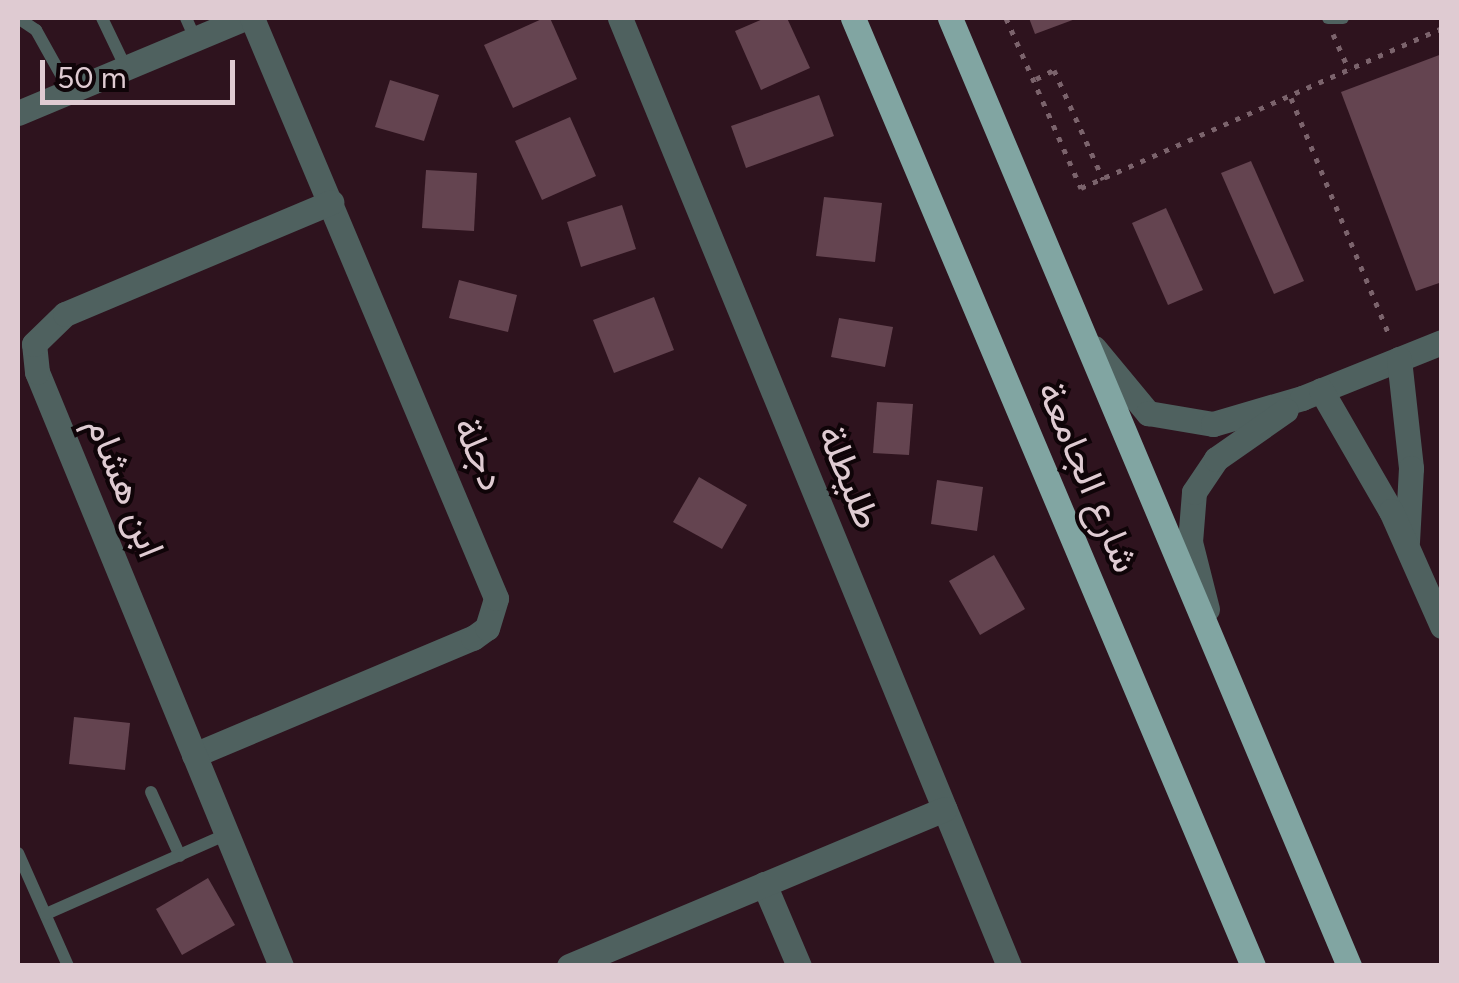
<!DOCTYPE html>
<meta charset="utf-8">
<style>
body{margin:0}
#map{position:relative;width:1459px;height:983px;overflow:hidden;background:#2e131e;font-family:Figtree,Vazirmatn,sans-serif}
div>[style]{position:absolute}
.building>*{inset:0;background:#644450}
.path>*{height:5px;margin-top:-2.5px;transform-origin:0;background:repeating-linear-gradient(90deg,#7b636c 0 5px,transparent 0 13px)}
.lane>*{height:12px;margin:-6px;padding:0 6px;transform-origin:6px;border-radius:6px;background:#4f615f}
.street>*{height:25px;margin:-12.5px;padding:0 12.5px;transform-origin:12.5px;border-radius:12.5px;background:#4f615f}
.primary>*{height:25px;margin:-12.5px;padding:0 12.5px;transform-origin:12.5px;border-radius:12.5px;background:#81a5a2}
span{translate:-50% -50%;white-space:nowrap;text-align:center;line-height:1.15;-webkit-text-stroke:8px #0f0408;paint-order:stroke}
.street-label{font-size:38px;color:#dfcbd2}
.frame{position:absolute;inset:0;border:20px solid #dfcbd2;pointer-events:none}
.scale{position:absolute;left:40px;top:60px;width:195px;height:45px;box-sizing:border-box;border:5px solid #dfcbd2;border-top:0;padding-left:12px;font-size:30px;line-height:35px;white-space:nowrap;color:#dfcbd2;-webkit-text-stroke:8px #0f0408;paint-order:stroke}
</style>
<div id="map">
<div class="building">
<i style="clip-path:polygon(544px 18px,550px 18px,577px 79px,513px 108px,484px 45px)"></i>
<i style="clip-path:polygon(765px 18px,787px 18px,810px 68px,761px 90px,735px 31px)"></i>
<i style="clip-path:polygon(1029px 18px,1078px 18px,1035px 34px)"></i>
<i style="clip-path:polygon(1442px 54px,1442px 282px,1416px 291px,1341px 92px)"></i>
<i style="clip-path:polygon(390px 80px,439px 95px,424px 141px,375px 127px)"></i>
<i style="clip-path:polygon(819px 95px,834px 136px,746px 168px,731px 126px)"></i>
<i style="clip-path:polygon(570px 117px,596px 176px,542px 200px,515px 141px)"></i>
<i style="clip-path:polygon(1251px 161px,1304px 281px,1274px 294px,1221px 173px)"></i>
<i style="clip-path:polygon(426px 170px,477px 173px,474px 231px,422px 228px)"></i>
<i style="clip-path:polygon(824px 197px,882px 203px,875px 262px,816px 256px)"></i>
<i style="clip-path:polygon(622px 205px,636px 249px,581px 267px,567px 222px)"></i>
<i style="clip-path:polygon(1166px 208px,1203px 290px,1168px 305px,1132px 223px)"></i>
<i style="clip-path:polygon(459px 280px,517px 295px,508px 332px,449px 318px)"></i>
<i style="clip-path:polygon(654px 297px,674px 350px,614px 373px,593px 320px)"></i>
<i style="clip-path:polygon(839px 318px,893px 327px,885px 367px,831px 357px)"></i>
<i style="clip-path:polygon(877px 402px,913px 404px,909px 455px,873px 453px)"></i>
<i style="clip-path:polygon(699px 477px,747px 505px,722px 549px,673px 522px)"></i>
<i style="clip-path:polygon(937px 480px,983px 487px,977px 531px,931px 524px)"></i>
<i style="clip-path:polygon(994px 555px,1025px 609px,980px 635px,949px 581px)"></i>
<i style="clip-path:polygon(74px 717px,130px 723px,125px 770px,69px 764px)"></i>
<i style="clip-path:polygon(208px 878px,235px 925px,182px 955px,156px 909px)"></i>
</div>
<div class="path">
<i style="left:1006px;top:18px;width:186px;rotate:66.2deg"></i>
<i style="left:1081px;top:188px;width:395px;rotate:-23.9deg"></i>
<i style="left:1333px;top:34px;width:39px;rotate:66deg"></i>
<i style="left:1036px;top:79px;width:20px;rotate:-27deg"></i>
<i style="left:1054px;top:70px;width:120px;rotate:65.8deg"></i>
<i style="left:1291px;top:98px;width:256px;rotate:67.5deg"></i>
</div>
<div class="lane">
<i style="left:18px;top:18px;width:22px;rotate:34deg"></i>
<i style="left:36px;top:30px;width:70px;rotate:60.9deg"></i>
<i style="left:102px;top:18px;width:55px;rotate:64.4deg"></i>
<i style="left:186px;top:18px;width:22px;rotate:66deg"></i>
<i style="left:1328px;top:18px;width:15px"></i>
<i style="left:151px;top:792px;width:70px;rotate:65.6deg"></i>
<i style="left:18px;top:853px;width:124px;rotate:66.1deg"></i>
<i style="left:46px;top:914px;width:198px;rotate:-23.8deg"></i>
</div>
<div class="street">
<i style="left:620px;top:18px;width:1025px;rotate:67.69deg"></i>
<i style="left:18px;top:113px;width:246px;rotate:-22.7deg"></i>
<i style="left:1094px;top:348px;width:85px;rotate:50.3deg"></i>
<i style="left:1148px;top:413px;width:66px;rotate:9.6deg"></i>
<i style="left:1213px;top:424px;width:93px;rotate:-16.3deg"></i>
<i style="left:1302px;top:398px;width:151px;rotate:-21.8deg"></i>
<i style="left:1399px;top:359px;width:110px;rotate:83.7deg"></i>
<i style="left:1411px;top:468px;width:74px;rotate:93.1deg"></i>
<i style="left:1321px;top:390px;width:140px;rotate:60deg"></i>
<i style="left:1391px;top:511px;width:126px;rotate:66.1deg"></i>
<i style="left:1207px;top:609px;width:69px;rotate:-104.2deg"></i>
<i style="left:1190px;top:542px;width:50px;rotate:-85.4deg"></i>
<i style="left:1194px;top:492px;width:40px;rotate:-56deg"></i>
<i style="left:1216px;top:459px;width:85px;rotate:-35deg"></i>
<i style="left:194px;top:755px;width:303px;rotate:-22.8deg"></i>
<i style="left:473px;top:638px;width:17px;rotate:-36deg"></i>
<i style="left:487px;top:628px;width:31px;rotate:-73deg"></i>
<i style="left:496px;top:598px;width:629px;rotate:-112.82deg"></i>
<i style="left:764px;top:884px;width:89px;rotate:66.9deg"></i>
<i style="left:281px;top:966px;width:642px;rotate:-112.33deg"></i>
<i style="left:37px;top:372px;width:28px;rotate:-96deg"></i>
<i style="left:34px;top:344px;width:43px;rotate:-44.1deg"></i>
<i style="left:65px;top:314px;width:289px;rotate:-22.8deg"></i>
<i style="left:569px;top:966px;width:407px;rotate:-22.7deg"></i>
</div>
<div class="primary">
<i style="left:853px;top:18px;width:1029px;rotate:67.12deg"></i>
<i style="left:950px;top:18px;width:1029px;rotate:67.17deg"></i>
</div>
<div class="street-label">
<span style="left:479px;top:454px;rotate:67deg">دجلة</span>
<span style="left:849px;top:477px;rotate:68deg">طليطلة</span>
<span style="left:1088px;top:477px;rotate:67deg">شارع الجامعة</span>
<span style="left:125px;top:487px;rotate:68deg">ابن هشام</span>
</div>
<div class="frame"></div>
<div class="scale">50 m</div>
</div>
